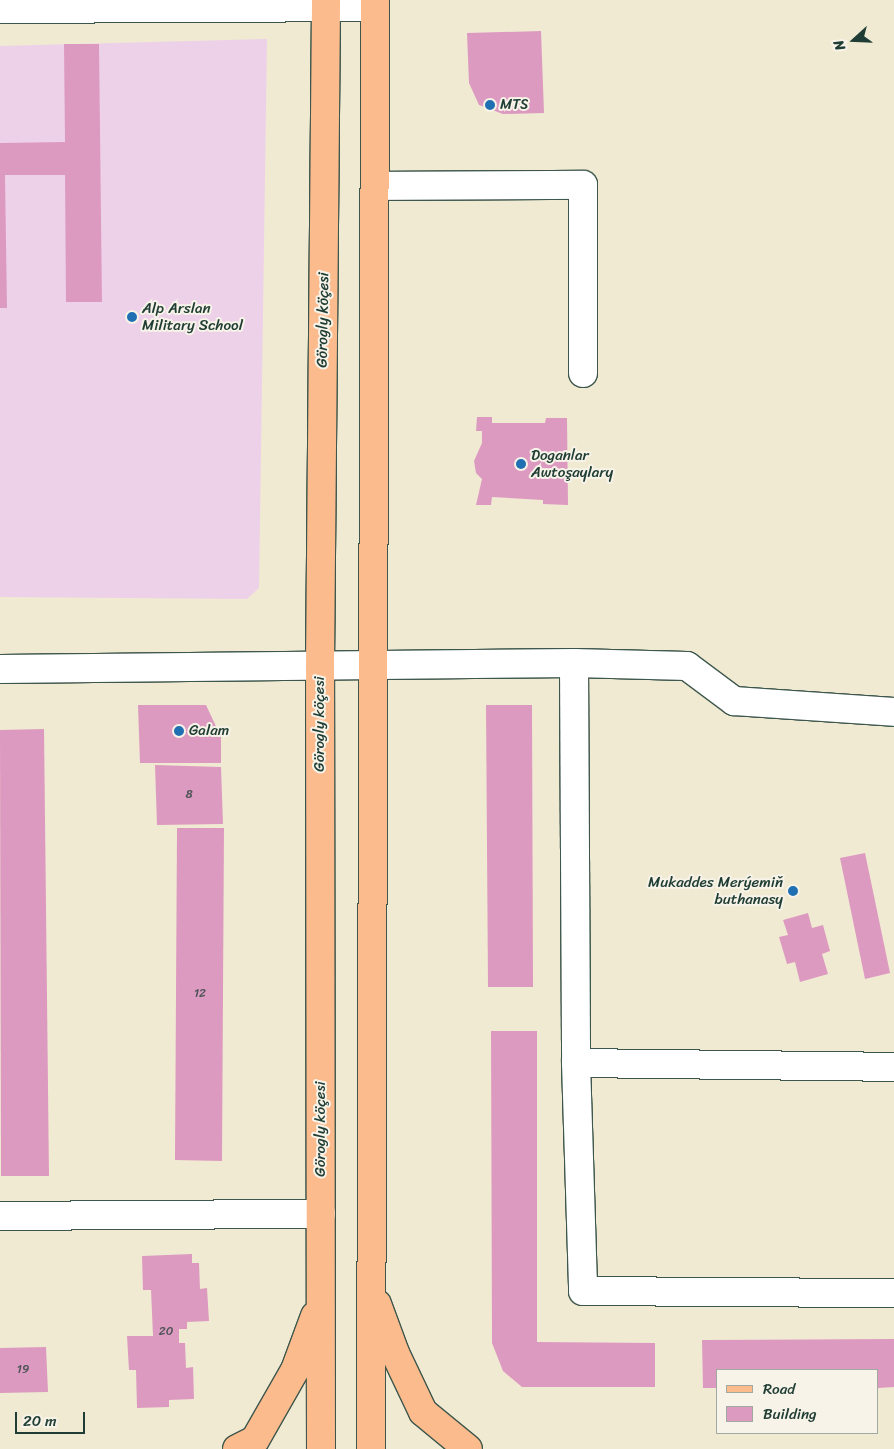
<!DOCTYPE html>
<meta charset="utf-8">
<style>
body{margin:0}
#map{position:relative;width:894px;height:1449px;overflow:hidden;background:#f0ead3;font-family:Sriracha,sans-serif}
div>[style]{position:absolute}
.built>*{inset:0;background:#edd1e9}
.building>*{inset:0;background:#dd9ac0}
.roads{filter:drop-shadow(1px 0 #3e574c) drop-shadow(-1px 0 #3e574c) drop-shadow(0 1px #3e574c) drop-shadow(0 -1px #3e574c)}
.minor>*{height:28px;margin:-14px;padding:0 14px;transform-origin:14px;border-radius:14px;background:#fff}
.major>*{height:28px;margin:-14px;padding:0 14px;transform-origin:14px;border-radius:14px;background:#fbbb8d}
.dots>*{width:14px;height:14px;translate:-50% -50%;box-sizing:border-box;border:2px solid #f7f3e8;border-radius:50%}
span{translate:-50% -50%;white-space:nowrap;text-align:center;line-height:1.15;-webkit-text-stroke:4px #f7f3e8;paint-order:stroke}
.number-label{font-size:12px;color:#4e5457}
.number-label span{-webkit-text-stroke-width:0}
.poi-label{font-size:15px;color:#1f3d34}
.left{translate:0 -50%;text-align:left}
.right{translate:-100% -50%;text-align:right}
.street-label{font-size:15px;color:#1f3d34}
.legend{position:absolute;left:716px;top:1369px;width:162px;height:65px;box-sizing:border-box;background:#f7f3e8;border:1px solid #a1aaa0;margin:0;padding:6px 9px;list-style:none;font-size:15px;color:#1f3d34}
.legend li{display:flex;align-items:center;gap:10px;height:25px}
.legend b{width:25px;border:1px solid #a1aaa0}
.north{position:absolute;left:829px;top:15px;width:50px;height:50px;-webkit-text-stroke:4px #f7f3e8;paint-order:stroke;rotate:250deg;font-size:14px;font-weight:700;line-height:20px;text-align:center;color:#1f3d34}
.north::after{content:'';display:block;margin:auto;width:18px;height:22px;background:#1f3d34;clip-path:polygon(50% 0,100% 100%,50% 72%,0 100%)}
.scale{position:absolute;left:15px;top:1412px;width:70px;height:22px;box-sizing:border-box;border:2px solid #1f3d34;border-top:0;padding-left:6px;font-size:15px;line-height:18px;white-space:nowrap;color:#1f3d34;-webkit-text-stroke:4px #f7f3e8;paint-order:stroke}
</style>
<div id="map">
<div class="built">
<i style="clip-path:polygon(267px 39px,259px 588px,247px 599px,0 597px,0 46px)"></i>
</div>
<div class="building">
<i style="clip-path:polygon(541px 31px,544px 113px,503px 114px,479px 105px,469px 83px,467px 33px)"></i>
<i style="clip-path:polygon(64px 44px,99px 44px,102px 302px,66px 302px,65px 175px,5px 175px,7px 308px,0 308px,0 143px,65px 142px)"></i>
<i style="clip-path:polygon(477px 417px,492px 417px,492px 423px,545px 423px,546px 418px,567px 418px,568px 505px,543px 504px,543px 500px,492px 497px,491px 505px,476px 505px,482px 479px,476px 473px,474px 461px,482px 443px,482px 431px,476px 431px)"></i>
<i style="clip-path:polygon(138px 705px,206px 705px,221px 737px,221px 763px,140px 763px)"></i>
<i style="clip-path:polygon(486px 705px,532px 705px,533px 987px,488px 987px)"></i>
<i style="clip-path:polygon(44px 729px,49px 1176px,1px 1176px,0 730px)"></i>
<i style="clip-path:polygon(155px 765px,221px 767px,223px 824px,157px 825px)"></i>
<i style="clip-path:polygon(177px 828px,224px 828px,222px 1161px,175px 1160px)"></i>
<i style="clip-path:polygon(865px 853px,890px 973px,865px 979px,840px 858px)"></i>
<i style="clip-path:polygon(808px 913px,812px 928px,823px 925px,830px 951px,822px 954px,828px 974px,800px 982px,795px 962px,787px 964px,779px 937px,788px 935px,783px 920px)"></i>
<i style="clip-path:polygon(491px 1031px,537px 1031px,537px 1342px,655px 1343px,655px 1387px,522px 1387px,503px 1371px,492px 1343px)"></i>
<i style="clip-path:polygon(192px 1254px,192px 1263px,199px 1263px,200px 1289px,207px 1288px,209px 1321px,187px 1322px,187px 1329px,179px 1329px,179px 1343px,185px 1343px,186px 1368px,193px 1367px,194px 1399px,169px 1400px,169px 1407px,137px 1408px,136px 1370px,129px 1370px,127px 1336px,153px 1336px,151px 1290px,143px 1290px,142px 1256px)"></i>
<i style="clip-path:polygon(894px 1339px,894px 1387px,878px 1388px,878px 1370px,718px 1370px,718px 1388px,703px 1388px,702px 1340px)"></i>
<i style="clip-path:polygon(46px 1347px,48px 1392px,0 1393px,0 1348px)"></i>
</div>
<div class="roads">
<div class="minor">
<i style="left:0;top:9px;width:375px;rotate:-0.3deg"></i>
<i style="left:376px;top:186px;width:207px;rotate:-0.3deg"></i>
<i style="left:583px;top:185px;width:188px;rotate:90deg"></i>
<i style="left:574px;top:663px;width:400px;rotate:89.7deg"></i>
<i style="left:576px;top:1063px;width:318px;rotate:0.7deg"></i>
<i style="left:0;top:669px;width:574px;rotate:-0.6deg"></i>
<i style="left:574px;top:663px;width:113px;rotate:1.5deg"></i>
<i style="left:687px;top:666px;width:59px;rotate:36.7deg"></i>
<i style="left:734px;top:701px;width:160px;rotate:3.9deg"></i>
<i style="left:576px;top:1063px;width:228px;rotate:88.2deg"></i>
<i style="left:583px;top:1291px;width:311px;rotate:0.4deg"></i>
<i style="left:0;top:1216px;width:321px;rotate:-0.4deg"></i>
</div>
<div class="major">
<i style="left:377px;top:1304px;width:52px;rotate:69.8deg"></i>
<i style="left:395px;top:1353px;width:65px;rotate:64.6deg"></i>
<i style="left:423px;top:1412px;width:58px;rotate:39.4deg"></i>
<i style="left:237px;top:1449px;width:20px;rotate:-27deg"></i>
<i style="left:255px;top:1440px;width:81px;rotate:-60.3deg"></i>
<i style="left:295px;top:1370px;width:58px;rotate:-69.7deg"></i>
<i style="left:321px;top:1449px;width:783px;rotate:-90.07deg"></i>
<i style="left:320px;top:666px;width:666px;rotate:-89.48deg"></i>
<i style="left:371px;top:1449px;width:1449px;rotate:-89.84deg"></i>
</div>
</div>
<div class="dots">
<i style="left:490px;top:105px;background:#1f6fb2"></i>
<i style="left:132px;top:317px;background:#1f6fb2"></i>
<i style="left:521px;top:464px;background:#1f6fb2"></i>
<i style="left:179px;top:731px;background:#1f6fb2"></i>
<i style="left:793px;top:891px;background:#1f6fb2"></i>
</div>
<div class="number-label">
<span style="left:189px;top:795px">8</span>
<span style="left:200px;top:994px">12</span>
<span style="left:166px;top:1332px">20</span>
<span style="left:23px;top:1370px">19</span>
</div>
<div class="poi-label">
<span class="left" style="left:500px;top:105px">MTS</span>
<span class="left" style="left:142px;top:317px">Alp Arslan<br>Military School</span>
<span class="left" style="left:531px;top:464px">Doganlar<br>Awtoşaylary</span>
<span class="left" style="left:189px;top:731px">Galam</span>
<span class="right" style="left:783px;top:891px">Mukaddes Merýemiň<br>buthanasy</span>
</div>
<div class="street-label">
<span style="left:323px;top:320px;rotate:-89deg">Görogly köçesi</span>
<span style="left:320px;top:724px;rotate:-90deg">Görogly köçesi</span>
<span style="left:321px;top:1129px;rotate:-90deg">Görogly köçesi</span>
</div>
<ul class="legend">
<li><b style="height:6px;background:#fbbb8d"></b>Road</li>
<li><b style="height:14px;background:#dd9ac0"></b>Building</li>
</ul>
<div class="north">N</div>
<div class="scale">20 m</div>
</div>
